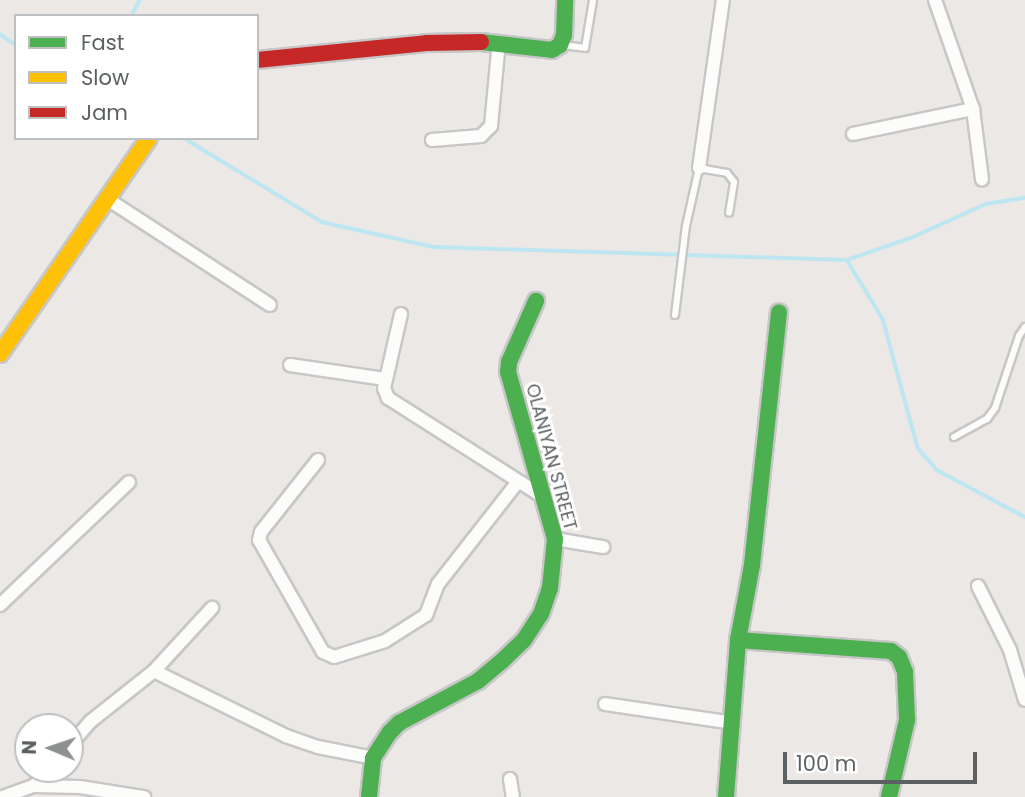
<!DOCTYPE html>
<style>
body{margin:0}
#map{position:relative;width:1025px;height:797px;overflow:hidden;background:#ebe8e5;font-family:Poppins,sans-serif}
div>[style]{position:absolute}
.stream>*{height:3.5px;margin:-1.75px;padding:0 1.75px;transform-origin:1.75px;border-radius:1.75px;background:#bde6f2}
.roads{filter:drop-shadow(2px 0 #c7c7c7) drop-shadow(-2px 0 #c7c7c7) drop-shadow(0 2px #c7c7c7) drop-shadow(0 -2px #c7c7c7)}
.lane>*{height:6px;margin:-3px;padding:0 3px;transform-origin:3px;border-radius:3px;background:#fcfcfb}
.street>*{height:12px;margin:-6px;padding:0 6px;transform-origin:6px;border-radius:6px;background:#fcfcfb}
.fast>*{height:16px;margin:-8px;padding:0 8px;transform-origin:8px;border-radius:8px;background:#4caf50}
.slow>*{height:16px;margin:-8px;padding:0 8px;transform-origin:8px;border-radius:8px;background:#ffc107}
.jam>*{height:16px;margin:-8px;padding:0 8px;transform-origin:8px;border-radius:8px;background:#c62828}
span{translate:-50% -50%;white-space:nowrap;text-align:center;line-height:1.15;-webkit-text-stroke:6px #fff;paint-order:stroke}
.street-label{font-size:18px;color:#5b6062}
.legend{position:absolute;left:14px;top:14px;width:245px;height:126px;box-sizing:border-box;background:#fff;border:2px solid #bdbfc0;margin:0;padding:9px 12px;list-style:none;font-size:21px;color:#5b6062}
.legend li{display:flex;align-items:center;gap:14px;height:35px}
.legend b{width:35px;border:2px solid #bdbfc0}
.north{position:absolute;left:14px;top:713px;width:70px;height:70px;box-sizing:border-box;background:#fff;border:2px solid #bdbfc0;border-radius:50%;rotate:272deg;font-size:19px;font-weight:700;line-height:28px;text-align:center;color:#5b6062}
.north::after{content:'';display:block;margin:auto;width:24px;height:32px;background:#8d9090;clip-path:polygon(50% 0,100% 100%,50% 72%,0 100%)}
.scale{position:absolute;left:783px;top:752px;width:194px;height:32px;box-sizing:border-box;border:4px solid #5b6062;border-top:0;padding-left:9px;font-size:21px;line-height:24px;white-space:nowrap;color:#5b6062;-webkit-text-stroke:5px #fff;paint-order:stroke}
</style>
<div id="map">
<div class="stream">
<i style="left:131px;top:16px;width:18px;rotate:-61deg"></i>
<i style="left:0;top:34px;width:19px;rotate:35deg"></i>
<i style="left:184px;top:138px;width:162px;rotate:31.3deg"></i>
<i style="left:322px;top:222px;width:115px;rotate:12.6deg"></i>
<i style="left:434px;top:247px;width:413px;rotate:1.8deg"></i>
<i style="left:847px;top:260px;width:70px;rotate:-19.2deg"></i>
<i style="left:913px;top:237px;width:80px;rotate:-24.3deg"></i>
<i style="left:986px;top:204px;width:39px;rotate:-9deg"></i>
<i style="left:847px;top:260px;width:69px;rotate:58.6deg"></i>
<i style="left:883px;top:319px;width:134px;rotate:74.8deg"></i>
<i style="left:918px;top:448px;width:29px;rotate:49deg"></i>
<i style="left:937px;top:470px;width:100px;rotate:28.1deg"></i>
</div>
<div class="roads">
<div class="lane">
<i style="left:562px;top:45px;width:23px;rotate:7deg"></i>
<i style="left:585px;top:48px;width:49px;rotate:-80.5deg"></i>
<i style="left:675px;top:315px;width:90px;rotate:-83deg"></i>
<i style="left:686px;top:226px;width:59px;rotate:-77.4deg"></i>
<i style="left:699px;top:168px;width:28px;rotate:10deg"></i>
<i style="left:727px;top:173px;width:11px;rotate:52deg"></i>
<i style="left:734px;top:182px;width:31px;rotate:99deg"></i>
<i style="left:954px;top:437px;width:38px;rotate:-29deg"></i>
<i style="left:987px;top:419px;width:14px;rotate:-54deg"></i>
<i style="left:995px;top:408px;width:76px;rotate:-71.6deg"></i>
<i style="left:1019px;top:336px;width:11px;rotate:-56deg"></i>
</div>
<div class="street">
<i style="left:935px;top:0;width:115px;rotate:70.8deg"></i>
<i style="left:973px;top:109px;width:71px;rotate:82.7deg"></i>
<i style="left:853px;top:134px;width:123px;rotate:-11.8deg"></i>
<i style="left:432px;top:140px;width:49px;rotate:-4.7deg"></i>
<i style="left:481px;top:136px;width:14px;rotate:-45deg"></i>
<i style="left:491px;top:126px;width:84px;rotate:-84.6deg"></i>
<i style="left:699px;top:168px;width:170px;rotate:-81.9deg"></i>
<i style="left:109px;top:200px;width:192px;rotate:33.1deg"></i>
<i style="left:401px;top:314px;width:76px;rotate:102.9deg"></i>
<i style="left:384px;top:388px;width:11px;rotate:68deg"></i>
<i style="left:388px;top:398px;width:186px;rotate:32.5deg"></i>
<i style="left:290px;top:365px;width:96px;rotate:8.4deg"></i>
<i style="left:318px;top:460px;width:92px;rotate:128.4deg"></i>
<i style="left:261px;top:532px;width:8px;rotate:104deg"></i>
<i style="left:259px;top:540px;width:129px;rotate:60.3deg"></i>
<i style="left:323px;top:652px;width:12px;rotate:24deg"></i>
<i style="left:334px;top:657px;width:53px;rotate:-17.4deg"></i>
<i style="left:385px;top:641px;width:49px;rotate:-32.4deg"></i>
<i style="left:426px;top:615px;width:33px;rotate:-69deg"></i>
<i style="left:438px;top:584px;width:128px;rotate:-52deg"></i>
<i style="left:555px;top:539px;width:49px;rotate:9.5deg"></i>
<i style="left:978px;top:586px;width:72px;rotate:63.4deg"></i>
<i style="left:1010px;top:650px;width:52px;rotate:73.3deg"></i>
<i style="left:0;top:605px;width:178px;rotate:-43.6deg"></i>
<i style="left:154px;top:671px;width:147px;rotate:26.2deg"></i>
<i style="left:286px;top:736px;width:34px;rotate:19deg"></i>
<i style="left:318px;top:747px;width:56px;rotate:11.3deg"></i>
<i style="left:605px;top:704px;width:129px;rotate:8.4deg"></i>
<i style="left:70px;top:745px;width:32px;rotate:-49deg"></i>
<i style="left:91px;top:721px;width:80px;rotate:-38.4deg"></i>
<i style="left:154px;top:671px;width:86px;rotate:-47.4deg"></i>
<i style="left:510px;top:779px;width:18px;rotate:81deg"></i>
<i style="left:34px;top:786px;width:23px;rotate:-49deg"></i>
<i style="left:3px;top:797px;width:33px;rotate:-20deg"></i>
<i style="left:34px;top:786px;width:46px;rotate:1.2deg"></i>
<i style="left:80px;top:787px;width:65px;rotate:8.9deg"></i>
</div>
<div class="fast">
<i style="left:481px;top:42px;width:71px;rotate:6.4deg"></i>
<i style="left:552px;top:50px;width:9px;rotate:-32deg"></i>
<i style="left:560px;top:45px;width:11px;rotate:-68deg"></i>
<i style="left:564px;top:35px;width:35px;rotate:-88deg"></i>
<i style="left:738px;top:640px;width:153px;rotate:4.1deg"></i>
<i style="left:891px;top:651px;width:10px;rotate:37deg"></i>
<i style="left:899px;top:657px;width:16px;rotate:68deg"></i>
<i style="left:905px;top:672px;width:48px;rotate:87.6deg"></i>
<i style="left:907px;top:720px;width:79px;rotate:103.2deg"></i>
<i style="left:369px;top:797px;width:39px;rotate:-84deg"></i>
<i style="left:373px;top:758px;width:31px;rotate:-57deg"></i>
<i style="left:390px;top:732px;width:13px;rotate:-45deg"></i>
<i style="left:399px;top:723px;width:89px;rotate:-28deg"></i>
<i style="left:478px;top:681px;width:31px;rotate:-40deg"></i>
<i style="left:502px;top:661px;width:30px;rotate:-44deg"></i>
<i style="left:524px;top:640px;width:31px;rotate:-57deg"></i>
<i style="left:541px;top:614px;width:28px;rotate:-71deg"></i>
<i style="left:550px;top:588px;width:49px;rotate:-84.2deg"></i>
<i style="left:555px;top:539px;width:173px;rotate:-105.7deg"></i>
<i style="left:508px;top:372px;width:10px;rotate:-84deg"></i>
<i style="left:509px;top:362px;width:67px;rotate:-66.1deg"></i>
<i style="left:726px;top:797px;width:157px;rotate:-85.6deg"></i>
<i style="left:738px;top:640px;width:76px;rotate:-79.4deg"></i>
<i style="left:752px;top:565px;width:254px;rotate:-83.9deg"></i>
</div>
<div class="slow">
<i style="left:0;top:354px;width:262px;rotate:-55.4deg"></i>
</div>
<div class="jam">
<i style="left:257px;top:60px;width:170px;rotate:-5.7deg"></i>
<i style="left:426px;top:43px;width:55px;rotate:-1deg"></i>
</div>
</div>
<div class="street-label">
<span style="left:551px;top:457px;rotate:75deg">OLANIYAN STREET</span>
</div>
<ul class="legend">
<li><b style="height:9px;background:#4caf50"></b>Fast</li>
<li><b style="height:9px;background:#ffc107"></b>Slow</li>
<li><b style="height:9px;background:#c62828"></b>Jam</li>
</ul>
<div class="north">N</div>
<div class="scale">100 m</div>
</div>
